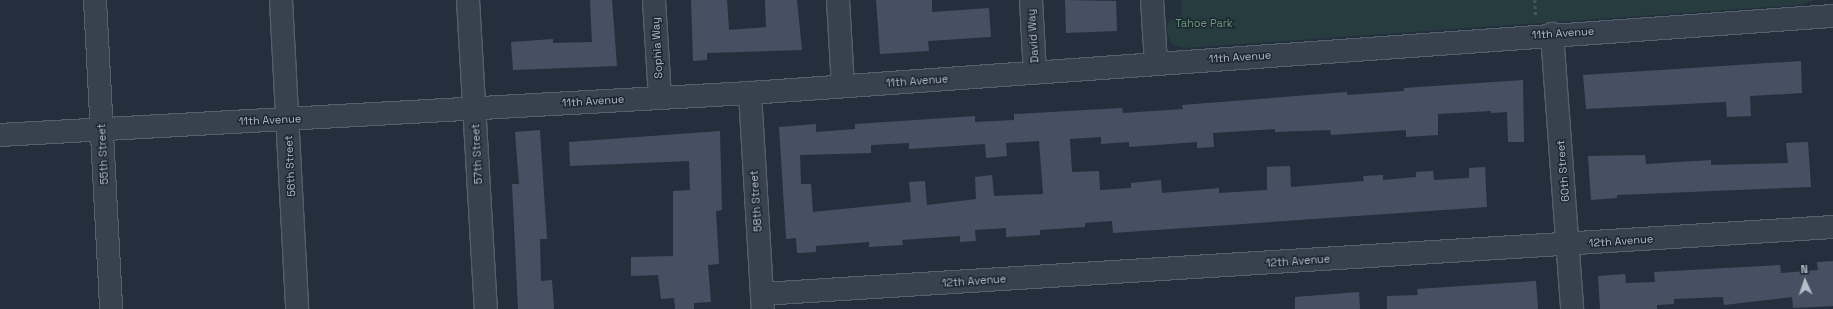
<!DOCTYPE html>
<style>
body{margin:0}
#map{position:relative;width:1833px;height:309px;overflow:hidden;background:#242f3e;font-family:"Space Grotesk",sans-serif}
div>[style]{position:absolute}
.green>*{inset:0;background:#263c3f}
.building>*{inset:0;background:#455162}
.path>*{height:2.5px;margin-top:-1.25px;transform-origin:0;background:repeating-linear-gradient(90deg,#44595c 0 3px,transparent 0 6px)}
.roads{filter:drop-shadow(1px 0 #565f6c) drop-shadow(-1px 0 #565f6c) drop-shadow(0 1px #565f6c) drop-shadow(0 -1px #565f6c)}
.minor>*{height:22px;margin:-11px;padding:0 11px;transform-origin:11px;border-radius:11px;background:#38414e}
span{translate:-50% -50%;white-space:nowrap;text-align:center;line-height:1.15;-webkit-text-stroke:3px #1d2633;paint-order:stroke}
.park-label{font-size:11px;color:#6b9a76}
.street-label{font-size:11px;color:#b4bcc9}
.north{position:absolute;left:1785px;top:261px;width:40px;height:40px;-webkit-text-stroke:3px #1d2633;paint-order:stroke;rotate:357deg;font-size:11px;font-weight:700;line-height:16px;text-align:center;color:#b4bcc9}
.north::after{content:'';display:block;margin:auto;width:14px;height:18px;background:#b4bcc9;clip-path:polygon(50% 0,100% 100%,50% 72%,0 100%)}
</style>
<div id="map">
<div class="green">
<i style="clip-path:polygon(1181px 0,1815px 0,1798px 5px,1184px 48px,1172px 44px,1166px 30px,1169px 21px,1182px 14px)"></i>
</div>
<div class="building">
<i style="clip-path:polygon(590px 0,612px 0,617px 66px,513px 70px,511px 42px,553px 39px,553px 43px,592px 42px)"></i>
<i style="clip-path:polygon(691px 0,727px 0,729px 30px,766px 27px,765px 0,797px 0,802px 50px,707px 53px,707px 60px,693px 61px)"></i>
<i style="clip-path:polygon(876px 0,932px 0,932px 12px,989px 8px,991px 37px,928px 41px,929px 51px,880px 54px)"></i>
<i style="clip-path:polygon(1065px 0,1116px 1px,1117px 31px,1066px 33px)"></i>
<i style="clip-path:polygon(1801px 61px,1802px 93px,1750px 96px,1751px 116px,1727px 117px,1726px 102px,1586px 109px,1583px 75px)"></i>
<i style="clip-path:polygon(evenodd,1523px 80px,1524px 142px,1508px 142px,1507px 112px,1491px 113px,1491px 111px,1438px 114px,1438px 135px,1406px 137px,1406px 130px,1331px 135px,1330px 130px,1275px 132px,1275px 129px,1213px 133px,1214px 147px,1197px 148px,1197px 142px,1129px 147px,1129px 142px,1101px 144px,1101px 137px,1070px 139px,1072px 172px,1099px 171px,1100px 190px,1131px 188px,1131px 183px,1161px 180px,1162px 193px,1219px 188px,1219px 193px,1267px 190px,1267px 167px,1290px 166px,1291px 187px,1364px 181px,1363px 176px,1383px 175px,1383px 180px,1416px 177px,1416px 172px,1433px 171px,1434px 180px,1469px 178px,1469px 168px,1485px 167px,1487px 207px,1113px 233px,1112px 221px,1085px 223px,1085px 227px,1040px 230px,1040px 235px,1006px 237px,1006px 228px,975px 230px,976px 241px,960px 242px,960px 236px,902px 240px,903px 245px,869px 247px,869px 242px,816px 246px,816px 252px,797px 253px,796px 238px,786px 239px,779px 127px,816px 124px,816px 132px,855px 129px,855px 124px,975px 116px,975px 122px,1014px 120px,1014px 114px,1122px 108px,1123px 113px,1183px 109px,1182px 105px,1347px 92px,1347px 95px,1404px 91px,1404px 88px,1523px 80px,1039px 141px,1043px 194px,994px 196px,992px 175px,975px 177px,976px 199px,927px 205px,925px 181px,909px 182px,911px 202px,813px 212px,811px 184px,801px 184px,800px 155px,871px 153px,871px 145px,909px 143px,909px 149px,985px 144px,986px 158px,1007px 156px,1006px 143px,1039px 141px)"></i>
<i style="clip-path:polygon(540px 130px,547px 239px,540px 239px,541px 281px,552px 280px,554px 309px,518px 309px,512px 184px,519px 184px,515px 132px)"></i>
<i style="clip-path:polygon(720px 131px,722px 210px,716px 211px,719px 264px,708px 265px,711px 302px,694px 303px,694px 309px,675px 309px,674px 298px,661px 299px,658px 275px,631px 276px,631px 257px,673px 256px,673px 191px,690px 190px,689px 161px,570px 166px,569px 142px)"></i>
<i style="clip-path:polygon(1808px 142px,1811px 187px,1617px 195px,1617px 198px,1591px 200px,1588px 156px,1645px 155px,1646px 164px,1711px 160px,1711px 165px,1788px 163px,1786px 143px)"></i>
<i style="clip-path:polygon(1833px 261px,1833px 306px,1793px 308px,1792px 297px,1724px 305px,1723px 297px,1674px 299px,1674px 304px,1657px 305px,1657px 309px,1600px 309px,1598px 276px,1625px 274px,1626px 283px,1655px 282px,1654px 272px,1780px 265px,1781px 273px,1818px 270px,1817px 262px)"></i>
<i style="clip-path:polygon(1536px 281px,1538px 309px,1387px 309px,1387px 296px,1418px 295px,1417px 289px)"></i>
<i style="clip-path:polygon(1359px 292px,1360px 309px,1295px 309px,1295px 297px)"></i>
</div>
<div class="path">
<i style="left:1535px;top:0;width:17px;rotate:87deg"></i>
</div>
<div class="roads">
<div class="minor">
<i style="left:95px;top:0;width:309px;rotate:87deg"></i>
<i style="left:281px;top:0;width:309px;rotate:87deg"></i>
<i style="left:468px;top:0;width:310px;rotate:86.7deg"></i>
<i style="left:654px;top:0;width:97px;rotate:86.5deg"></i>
<i style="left:838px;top:0;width:86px;rotate:86.7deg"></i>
<i style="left:1031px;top:0;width:73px;rotate:86.9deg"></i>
<i style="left:1152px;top:0;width:63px;rotate:86.4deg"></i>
<i style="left:1552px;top:34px;width:276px;rotate:85.8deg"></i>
<i style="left:750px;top:93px;width:216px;rotate:86.6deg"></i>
<i style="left:0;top:135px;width:751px;rotate:-3.21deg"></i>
<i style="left:750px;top:93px;width:1086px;rotate:-4.07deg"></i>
<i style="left:762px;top:294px;width:1073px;rotate:-3.58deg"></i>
</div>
</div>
<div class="park-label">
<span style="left:1204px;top:23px">Tahoe Park</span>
</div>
<div class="street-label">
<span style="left:1563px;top:33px;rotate:-4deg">11th Avenue</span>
<span style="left:1033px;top:36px;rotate:-94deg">David Way</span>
<span style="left:657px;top:48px;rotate:-93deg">Sophia Way</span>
<span style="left:1240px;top:57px;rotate:-4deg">11th Avenue</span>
<span style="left:917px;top:81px;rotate:-4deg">11th Avenue</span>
<span style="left:593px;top:101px;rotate:-4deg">11th Avenue</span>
<span style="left:270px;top:120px;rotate:-3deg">11th Avenue</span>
<span style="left:103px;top:154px;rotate:-93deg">55th Street</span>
<span style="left:477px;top:154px;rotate:-93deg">57th Street</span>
<span style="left:290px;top:166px;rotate:-93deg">56th Street</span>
<span style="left:1563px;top:171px;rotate:-95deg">60th Street</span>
<span style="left:756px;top:201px;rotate:-94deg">58th Street</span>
<span style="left:1621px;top:241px;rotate:-4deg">12th Avenue</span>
<span style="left:1298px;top:261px;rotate:-4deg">12th Avenue</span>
<span style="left:974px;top:281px;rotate:-4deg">12th Avenue</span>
</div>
<div class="north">N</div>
</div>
